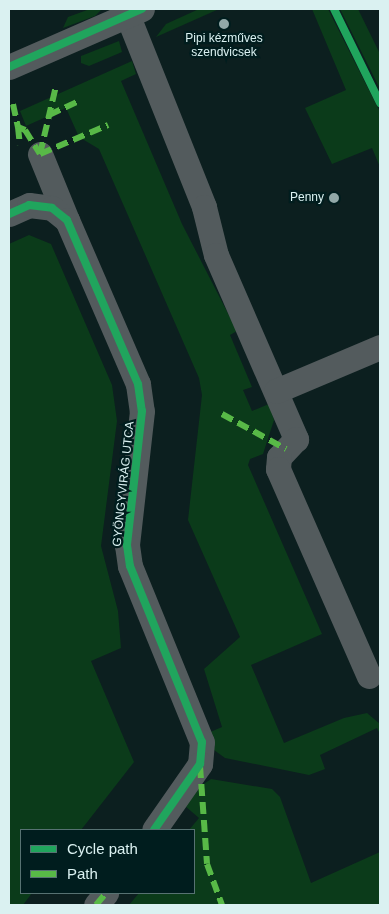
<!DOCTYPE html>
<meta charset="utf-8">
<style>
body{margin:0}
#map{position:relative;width:389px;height:914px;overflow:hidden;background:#0c1f1f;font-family:Arial,sans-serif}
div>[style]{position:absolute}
.green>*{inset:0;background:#0b3b1a}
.minor>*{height:25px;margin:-12.5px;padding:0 12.5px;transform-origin:12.5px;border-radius:12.5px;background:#535b5d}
.quiet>*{height:6px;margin-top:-3px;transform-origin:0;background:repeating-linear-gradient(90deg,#58b947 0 12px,transparent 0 18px)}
.cycleway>*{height:8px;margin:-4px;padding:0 4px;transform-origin:4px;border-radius:4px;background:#20a55d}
.dots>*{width:14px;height:14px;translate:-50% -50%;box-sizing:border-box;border:2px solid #001d1e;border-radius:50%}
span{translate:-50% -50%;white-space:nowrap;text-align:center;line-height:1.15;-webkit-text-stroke:4.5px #001d1e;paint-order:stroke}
.poi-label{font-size:12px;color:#daf1f1}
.right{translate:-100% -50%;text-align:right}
.street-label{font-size:12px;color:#daf1f1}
.frame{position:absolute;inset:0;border:10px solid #daf1f1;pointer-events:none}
.legend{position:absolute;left:20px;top:829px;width:175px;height:65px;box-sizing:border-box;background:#001d1e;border:1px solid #577272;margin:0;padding:6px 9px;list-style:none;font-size:15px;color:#daf1f1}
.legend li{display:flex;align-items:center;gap:10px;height:25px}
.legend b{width:25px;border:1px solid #577272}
</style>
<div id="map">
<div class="green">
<i style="clip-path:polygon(90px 9px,102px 9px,95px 16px,63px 28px,68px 17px)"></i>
<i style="clip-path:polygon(199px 9px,219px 9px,156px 37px,166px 24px)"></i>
<i style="clip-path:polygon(312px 9px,328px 9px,380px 112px,380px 167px,372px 148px,332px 164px,305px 108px,346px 90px)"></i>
<i style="clip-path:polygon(340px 9px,358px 9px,380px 54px,380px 89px)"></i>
<i style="clip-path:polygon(119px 41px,122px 52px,89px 66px,81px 63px,81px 56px)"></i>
<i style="clip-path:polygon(132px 61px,136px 74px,121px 81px,182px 224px,237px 331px,230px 335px,252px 387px,243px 390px,252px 411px,269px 404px,274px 420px,263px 454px,250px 459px,248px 465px,322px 634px,251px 665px,284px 743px,344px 718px,367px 713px,380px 724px,380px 734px,377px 728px,320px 755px,325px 769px,309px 775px,225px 758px,214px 750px,208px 733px,222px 727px,204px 669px,240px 637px,188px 520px,202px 395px,199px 378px,99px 149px,79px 137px,66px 108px,26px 126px,20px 111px)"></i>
<i style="clip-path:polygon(29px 235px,51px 244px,112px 385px,117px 421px,101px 546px,118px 611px,121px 648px,91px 661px,134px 762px,81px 830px,21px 830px,21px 893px,32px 893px,23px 905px,9px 905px,9px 244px)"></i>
<i style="clip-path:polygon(211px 779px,272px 789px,280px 797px,311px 883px,380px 852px,380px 905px,129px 905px,139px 893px,194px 893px,194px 830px,189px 830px,199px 818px,185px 806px,198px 788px)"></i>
</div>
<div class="minor">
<i style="left:125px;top:9px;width:213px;rotate:68.2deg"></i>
<i style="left:204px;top:207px;width:49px;rotate:76deg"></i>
<i style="left:216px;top:255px;width:201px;rotate:66.5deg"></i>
<i style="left:296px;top:439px;width:25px;rotate:133deg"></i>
<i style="left:279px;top:457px;width:12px;rotate:95deg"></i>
<i style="left:278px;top:469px;width:226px;rotate:66.3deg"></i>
<i style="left:9px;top:67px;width:145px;rotate:-23.6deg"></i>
<i style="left:40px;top:154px;width:71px;rotate:67.8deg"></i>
<i style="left:9px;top:214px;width:22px;rotate:-24deg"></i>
<i style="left:29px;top:205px;width:23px;rotate:7deg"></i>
<i style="left:52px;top:208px;width:19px;rotate:39deg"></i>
<i style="left:67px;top:220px;width:179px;rotate:66.6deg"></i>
<i style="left:138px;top:384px;width:27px;rotate:82deg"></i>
<i style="left:142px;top:411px;width:135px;rotate:96.4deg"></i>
<i style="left:127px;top:545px;width:21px;rotate:82deg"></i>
<i style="left:130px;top:566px;width:190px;rotate:67.8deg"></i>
<i style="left:202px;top:742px;width:22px;rotate:95deg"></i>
<i style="left:200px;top:764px;width:80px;rotate:124.9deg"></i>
<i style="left:276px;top:391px;width:113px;rotate:-22.9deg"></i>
<i style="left:96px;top:905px;width:16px;rotate:-50deg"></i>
</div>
<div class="quiet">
<i style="left:13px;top:104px;width:24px;rotate:78deg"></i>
<i style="left:18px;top:127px;width:8px;rotate:23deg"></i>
<i style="left:25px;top:130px;width:28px;rotate:58deg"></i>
<i style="left:49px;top:115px;width:31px;rotate:-25deg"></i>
<i style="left:18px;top:127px;width:18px;rotate:84deg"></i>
<i style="left:40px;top:154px;width:74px;rotate:-23.1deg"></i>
<i style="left:40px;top:154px;width:70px;rotate:-76.8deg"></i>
<i style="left:222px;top:414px;width:73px;rotate:28.7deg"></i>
<i style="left:200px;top:766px;width:98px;rotate:85.9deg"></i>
<i style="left:207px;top:864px;width:44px;rotate:69.9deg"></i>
<i style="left:96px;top:905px;width:16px;rotate:-50deg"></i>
</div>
<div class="cycleway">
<i style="left:334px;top:9px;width:105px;rotate:63.9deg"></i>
<i style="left:9px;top:67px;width:145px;rotate:-23.6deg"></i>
<i style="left:9px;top:214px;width:22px;rotate:-24deg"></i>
<i style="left:29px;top:205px;width:23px;rotate:7deg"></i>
<i style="left:52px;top:208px;width:19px;rotate:39deg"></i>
<i style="left:67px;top:220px;width:179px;rotate:66.6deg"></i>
<i style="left:138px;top:384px;width:27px;rotate:82deg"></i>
<i style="left:142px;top:411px;width:135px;rotate:96.4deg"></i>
<i style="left:127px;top:545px;width:21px;rotate:82deg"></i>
<i style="left:130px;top:566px;width:190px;rotate:67.8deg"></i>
<i style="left:202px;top:742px;width:22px;rotate:95deg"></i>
<i style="left:200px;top:764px;width:80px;rotate:124.9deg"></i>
</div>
<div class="dots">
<i style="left:224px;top:24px;background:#92a8a8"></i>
<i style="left:334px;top:198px;background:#92a8a8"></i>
</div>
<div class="poi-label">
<span style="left:224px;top:46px">Pipi kézműves<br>szendvicsek</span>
<span class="right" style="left:324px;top:198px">Penny</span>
</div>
<div class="street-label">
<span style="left:124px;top:484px;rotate:-84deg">GYÖNGYVIRÁG UTCA</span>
</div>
<div class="frame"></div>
<ul class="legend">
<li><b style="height:6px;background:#20a55d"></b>Cycle path</li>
<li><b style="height:6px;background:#58b947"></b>Path</li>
</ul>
</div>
